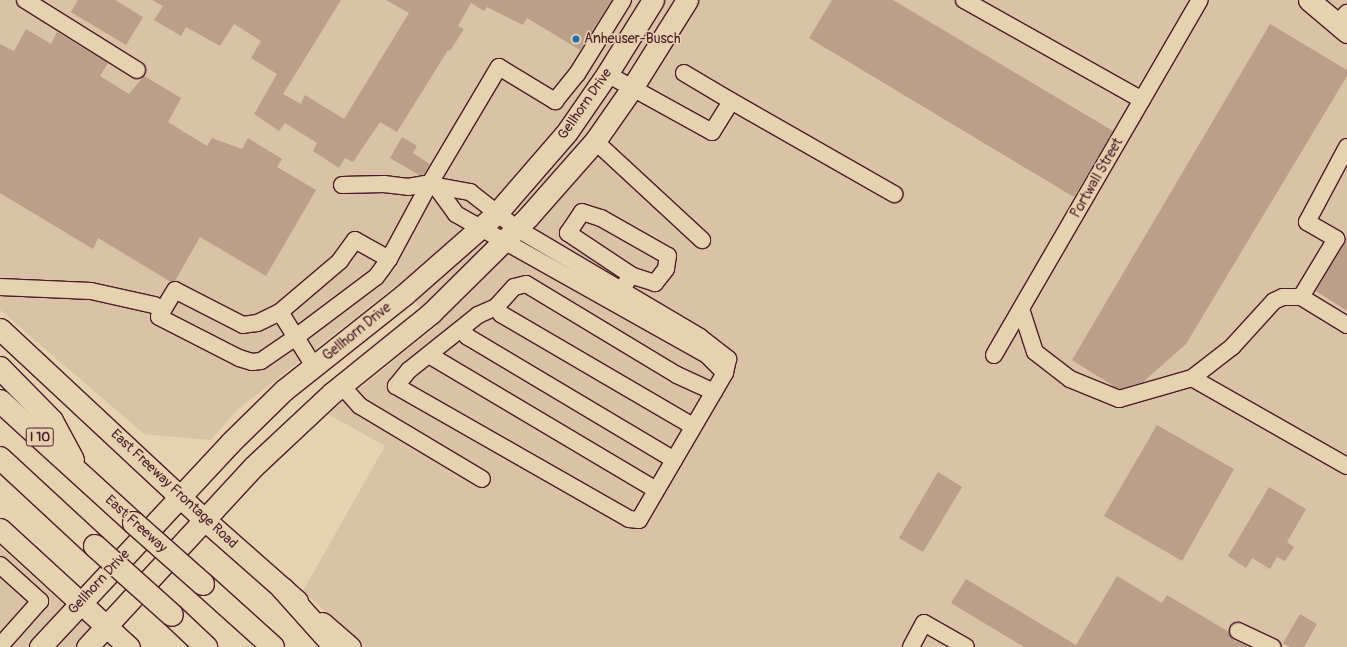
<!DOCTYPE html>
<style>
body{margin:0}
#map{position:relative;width:1347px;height:647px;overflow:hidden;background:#e6d1b0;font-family:Pangolin,sans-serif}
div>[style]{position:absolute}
.built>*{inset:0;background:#d9c2a5}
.building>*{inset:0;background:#ba9f8b}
.roads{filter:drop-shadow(1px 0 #4a1f2b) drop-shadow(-1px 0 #4a1f2b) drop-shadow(0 1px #4a1f2b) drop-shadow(0 -1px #4a1f2b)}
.minor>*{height:16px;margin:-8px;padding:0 8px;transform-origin:8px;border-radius:8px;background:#e6d1b0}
.major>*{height:21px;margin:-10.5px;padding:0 10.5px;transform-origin:10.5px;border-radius:10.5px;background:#e6d1b0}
.highway>*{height:22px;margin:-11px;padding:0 11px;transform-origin:11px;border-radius:11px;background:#e6d1b0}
.bridges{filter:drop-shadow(1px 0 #4a1f2b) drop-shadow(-1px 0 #4a1f2b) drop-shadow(0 1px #4a1f2b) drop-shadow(0 -1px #4a1f2b)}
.highway-bridge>*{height:22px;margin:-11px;padding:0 11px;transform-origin:11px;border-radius:11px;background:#e6d1b0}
.dots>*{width:11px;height:11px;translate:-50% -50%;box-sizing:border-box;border:2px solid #e6d1b0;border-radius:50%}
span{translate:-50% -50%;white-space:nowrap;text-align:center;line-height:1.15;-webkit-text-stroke:3px #e6d1b0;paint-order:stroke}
.shield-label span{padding:1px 3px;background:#e6d1b0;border:1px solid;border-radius:3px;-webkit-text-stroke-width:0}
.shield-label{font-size:13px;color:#4a1f2b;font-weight:700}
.poi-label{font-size:14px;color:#4a1f2b}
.left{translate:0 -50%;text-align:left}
.street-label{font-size:14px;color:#4a1f2b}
</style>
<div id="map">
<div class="built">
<i style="clip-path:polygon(0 0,1347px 0,1347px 647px,365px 647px,303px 591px,385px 446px,328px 414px,437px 326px,399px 283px,237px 410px,211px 440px,144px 434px,0 310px)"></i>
<i style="clip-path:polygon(0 547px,61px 602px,114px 647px,0 647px)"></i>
</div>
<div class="building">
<i style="clip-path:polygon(78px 0,115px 0,143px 17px,126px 45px,71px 12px)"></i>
<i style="clip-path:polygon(152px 0,341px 0,283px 94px,301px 104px,305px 95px,344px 119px,409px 13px,386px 0,612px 0,580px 50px,527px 18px,523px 25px,487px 7px,484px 11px,471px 3px,458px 26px,464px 29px,450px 51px,448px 50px,397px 132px,380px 122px,353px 162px,345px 158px,339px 168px,313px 151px,317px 143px,285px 123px,279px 131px,254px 114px,277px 74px,251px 58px,261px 41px,234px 24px,220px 46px,186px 27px,181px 36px,154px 20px,163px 6px)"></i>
<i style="clip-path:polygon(832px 0,893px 0,1113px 131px,1074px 197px,809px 38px)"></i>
<i style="clip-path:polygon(1270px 24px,1347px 70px,1347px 76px,1186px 344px,1143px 382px,1120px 389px,1115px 387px,1072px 360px)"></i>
<i style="clip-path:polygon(26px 29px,51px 44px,57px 32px,108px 63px,100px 76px,129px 94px,144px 76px,181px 98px,168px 122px,207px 146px,212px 138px,242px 149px,248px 138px,282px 159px,277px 167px,316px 190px,266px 276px,200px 237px,175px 281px,171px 282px,98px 238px,93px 249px,0 193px,0 44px,14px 51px)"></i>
<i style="clip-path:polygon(402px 137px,417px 146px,413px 153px,430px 164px,424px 174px,419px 175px,390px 158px)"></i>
<i style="clip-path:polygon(1347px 238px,1347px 311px,1316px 291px)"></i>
<i style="clip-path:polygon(1157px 425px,1234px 469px,1182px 561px,1104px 516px)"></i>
<i style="clip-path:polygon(938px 472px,962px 487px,923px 552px,899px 538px)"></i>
<i style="clip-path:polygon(1269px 487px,1306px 509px,1287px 542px,1294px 547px,1285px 561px,1277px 557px,1270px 569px,1252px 558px,1246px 568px,1228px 556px)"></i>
<i style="clip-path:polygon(1117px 576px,1162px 603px,1167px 595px,1229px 632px,1234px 640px,1250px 647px,1024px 647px,951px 603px,966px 579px,1076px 645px)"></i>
<i style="clip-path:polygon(1300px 614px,1317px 624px,1304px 647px,1290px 647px,1283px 643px)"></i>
</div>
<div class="roads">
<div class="minor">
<i style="left:25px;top:0;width:132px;rotate:32deg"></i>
<i style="left:964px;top:0;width:204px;rotate:29.3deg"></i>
<i style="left:1337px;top:24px;width:15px;rotate:-48deg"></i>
<i style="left:684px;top:73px;width:55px;rotate:30.8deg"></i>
<i style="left:607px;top:74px;width:120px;rotate:28.9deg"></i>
<i style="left:712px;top:132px;width:36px;rotate:-58deg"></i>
<i style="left:731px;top:101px;width:188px;rotate:29.7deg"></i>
<i style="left:595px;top:141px;width:146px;rotate:42.8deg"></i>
<i style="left:1347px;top:147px;width:85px;rotate:118.1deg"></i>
<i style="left:1307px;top:222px;width:34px;rotate:30deg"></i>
<i style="left:1336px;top:239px;width:68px;rotate:121.1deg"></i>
<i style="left:1301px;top:297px;width:54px;rotate:31.3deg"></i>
<i style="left:342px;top:185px;width:42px;rotate:-1.4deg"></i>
<i style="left:384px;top:184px;width:24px;rotate:7deg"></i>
<i style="left:408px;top:187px;width:22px;rotate:-10deg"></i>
<i style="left:430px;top:183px;width:7px;rotate:27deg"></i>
<i style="left:389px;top:259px;width:39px;rotate:-151deg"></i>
<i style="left:355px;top:240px;width:26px;rotate:126deg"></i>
<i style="left:340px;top:261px;width:79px;rotate:139.6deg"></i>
<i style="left:280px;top:312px;width:25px;rotate:154deg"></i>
<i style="left:257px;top:323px;width:14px;rotate:172deg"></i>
<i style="left:243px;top:325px;width:76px;rotate:-152.8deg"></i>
<i style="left:175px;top:290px;width:31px;rotate:121deg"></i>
<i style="left:159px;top:317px;width:90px;rotate:27.1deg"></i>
<i style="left:239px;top:358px;width:14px;rotate:17deg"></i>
<i style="left:252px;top:362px;width:9px;rotate:-6deg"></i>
<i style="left:261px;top:361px;width:42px;rotate:-34.4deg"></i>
<i style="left:296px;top:337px;width:100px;rotate:-36.9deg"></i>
<i style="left:376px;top:277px;width:10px;rotate:-53deg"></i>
<i style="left:382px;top:269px;width:12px;rotate:-55deg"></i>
<i style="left:389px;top:259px;width:86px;rotate:-61.7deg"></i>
<i style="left:430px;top:183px;width:135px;rotate:-59.3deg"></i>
<i style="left:499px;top:67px;width:66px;rotate:31.3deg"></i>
<i style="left:555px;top:101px;width:35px;rotate:-51deg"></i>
<i style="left:577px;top:74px;width:87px;rotate:-58.1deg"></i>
<i style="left:0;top:287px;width:91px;rotate:2.5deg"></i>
<i style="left:91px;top:291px;width:65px;rotate:12.5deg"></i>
<i style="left:154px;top:305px;width:10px;rotate:29deg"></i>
<i style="left:617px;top:298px;width:27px;rotate:-59deg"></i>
<i style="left:631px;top:275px;width:76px;rotate:-146.3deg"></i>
<i style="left:568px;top:233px;width:25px;rotate:-56deg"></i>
<i style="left:582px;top:212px;width:20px;rotate:18deg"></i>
<i style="left:601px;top:218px;width:77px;rotate:29.6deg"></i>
<i style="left:668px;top:256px;width:13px;rotate:99deg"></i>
<i style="left:666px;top:269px;width:18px;rotate:128deg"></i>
<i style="left:655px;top:283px;width:25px;rotate:-162deg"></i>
<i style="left:496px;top:307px;width:9px;rotate:54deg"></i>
<i style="left:501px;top:314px;width:222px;rotate:30.3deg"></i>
<i style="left:1021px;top:309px;width:45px;rotate:72deg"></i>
<i style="left:1035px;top:352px;width:44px;rotate:37.6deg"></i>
<i style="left:1070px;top:379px;width:53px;rotate:22.2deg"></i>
<i style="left:1119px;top:399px;width:76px;rotate:-16deg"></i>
<i style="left:1192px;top:378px;width:178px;rotate:29.6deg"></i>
<i style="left:280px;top:312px;width:64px;rotate:57.8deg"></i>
<i style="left:461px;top:330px;width:10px;rotate:45deg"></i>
<i style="left:468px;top:337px;width:240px;rotate:30.8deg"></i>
<i style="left:429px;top:355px;width:264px;rotate:30.7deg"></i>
<i style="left:994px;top:355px;width:410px;rotate:-59.9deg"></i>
<i style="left:1192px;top:378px;width:51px;rotate:-37.8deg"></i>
<i style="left:1232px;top:347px;width:62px;rotate:-47.6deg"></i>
<i style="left:1274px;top:301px;width:10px;rotate:-24deg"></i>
<i style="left:1283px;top:297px;width:18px"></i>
<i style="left:341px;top:385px;width:28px;rotate:48deg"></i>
<i style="left:360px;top:406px;width:142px;rotate:30.9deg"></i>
<i style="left:714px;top:392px;width:41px;rotate:-155.3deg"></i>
<i style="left:677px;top:375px;width:176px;rotate:-148.9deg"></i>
<i style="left:526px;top:284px;width:12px;rotate:166deg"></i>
<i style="left:514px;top:287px;width:27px;rotate:132deg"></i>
<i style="left:496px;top:307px;width:20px;rotate:156deg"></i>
<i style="left:478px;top:315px;width:88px;rotate:141.4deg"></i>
<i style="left:409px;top:370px;width:21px;rotate:129deg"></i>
<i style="left:396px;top:386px;width:268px;rotate:29.7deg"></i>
<i style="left:629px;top:519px;width:10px;rotate:6deg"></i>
<i style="left:639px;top:520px;width:170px;rotate:-59.7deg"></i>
<i style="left:725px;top:373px;width:25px;rotate:-135deg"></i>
<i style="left:707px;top:355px;width:288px;rotate:-150.7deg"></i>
<i style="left:456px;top:214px;width:34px;rotate:-126deg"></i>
<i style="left:436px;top:186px;width:35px;rotate:10deg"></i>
<i style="left:470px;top:192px;width:58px;rotate:38deg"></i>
<i style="left:516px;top:228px;width:214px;rotate:30.6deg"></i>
<i style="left:700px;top:337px;width:36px;rotate:38deg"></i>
<i style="left:728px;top:359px;width:14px;rotate:102deg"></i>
<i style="left:0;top:565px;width:54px;rotate:42deg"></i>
<i style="left:40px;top:601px;width:60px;rotate:131.6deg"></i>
<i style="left:1238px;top:631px;width:38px;rotate:25deg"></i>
<i style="left:911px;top:647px;width:27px;rotate:-62deg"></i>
<i style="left:924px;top:623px;width:48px;rotate:29.7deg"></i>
</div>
<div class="major">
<i style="left:1309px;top:0;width:50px;rotate:40.1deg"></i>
<i style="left:0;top:329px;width:280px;rotate:43deg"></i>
<i style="left:205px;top:520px;width:123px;rotate:41.4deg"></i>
<i style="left:0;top:529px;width:175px;rotate:42.5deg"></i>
<i style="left:322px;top:623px;width:37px;rotate:41deg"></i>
<i style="left:40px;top:647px;width:279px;rotate:-47deg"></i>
<i style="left:230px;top:443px;width:76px;rotate:-44.5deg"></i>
<i style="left:284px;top:390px;width:154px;rotate:-38.4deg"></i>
<i style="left:405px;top:294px;width:121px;rotate:-41.3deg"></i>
<i style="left:496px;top:214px;width:108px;rotate:-49.1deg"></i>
<i style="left:567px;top:132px;width:70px;rotate:-55.4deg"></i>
<i style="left:607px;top:74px;width:87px;rotate:-58.1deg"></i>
<i style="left:87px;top:647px;width:246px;rotate:-47.3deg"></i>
<i style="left:254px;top:466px;width:107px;rotate:-43.1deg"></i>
<i style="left:332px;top:393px;width:127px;rotate:-38.9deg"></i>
<i style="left:431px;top:313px;width:136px;rotate:-44.7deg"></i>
<i style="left:528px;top:217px;width:101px;rotate:-48.6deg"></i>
<i style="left:595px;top:141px;width:65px;rotate:-55.1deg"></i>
<i style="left:632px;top:88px;width:104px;rotate:-58deg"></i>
</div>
<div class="highway">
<i style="left:0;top:368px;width:74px;rotate:45.5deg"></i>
<i style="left:52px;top:421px;width:44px;rotate:61.7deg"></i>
<i style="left:0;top:401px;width:181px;rotate:42.3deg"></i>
<i style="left:0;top:458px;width:129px;rotate:42.8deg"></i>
<i style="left:203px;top:584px;width:94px;rotate:42deg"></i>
<i style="left:283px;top:589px;width:78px;rotate:48.1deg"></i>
<i style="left:172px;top:615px;width:47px;rotate:43.3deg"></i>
</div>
</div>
<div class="bridges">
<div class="highway-bridge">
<i style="left:134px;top:523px;width:92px;rotate:41.5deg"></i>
<i style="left:95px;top:546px;width:103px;rotate:41.9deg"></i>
</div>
</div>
<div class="dots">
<i style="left:576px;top:39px;background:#1f6fb2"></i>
</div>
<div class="shield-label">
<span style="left:40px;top:437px">I 10</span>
</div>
<div class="poi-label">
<span class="left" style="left:584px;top:39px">Anheuser-Busch</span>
</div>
<div class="street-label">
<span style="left:585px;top:104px;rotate:-55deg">Gellhorn Drive</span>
<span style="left:1097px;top:178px;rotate:-60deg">Portwall Street</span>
<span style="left:357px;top:332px;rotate:-39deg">Gellhorn Drive</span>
<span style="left:174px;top:489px;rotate:43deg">East Freeway Frontage Road</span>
<span style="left:136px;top:524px;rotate:42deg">East Freeway</span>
<span style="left:99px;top:582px;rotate:-47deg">Gellhorn Drive</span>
</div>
</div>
